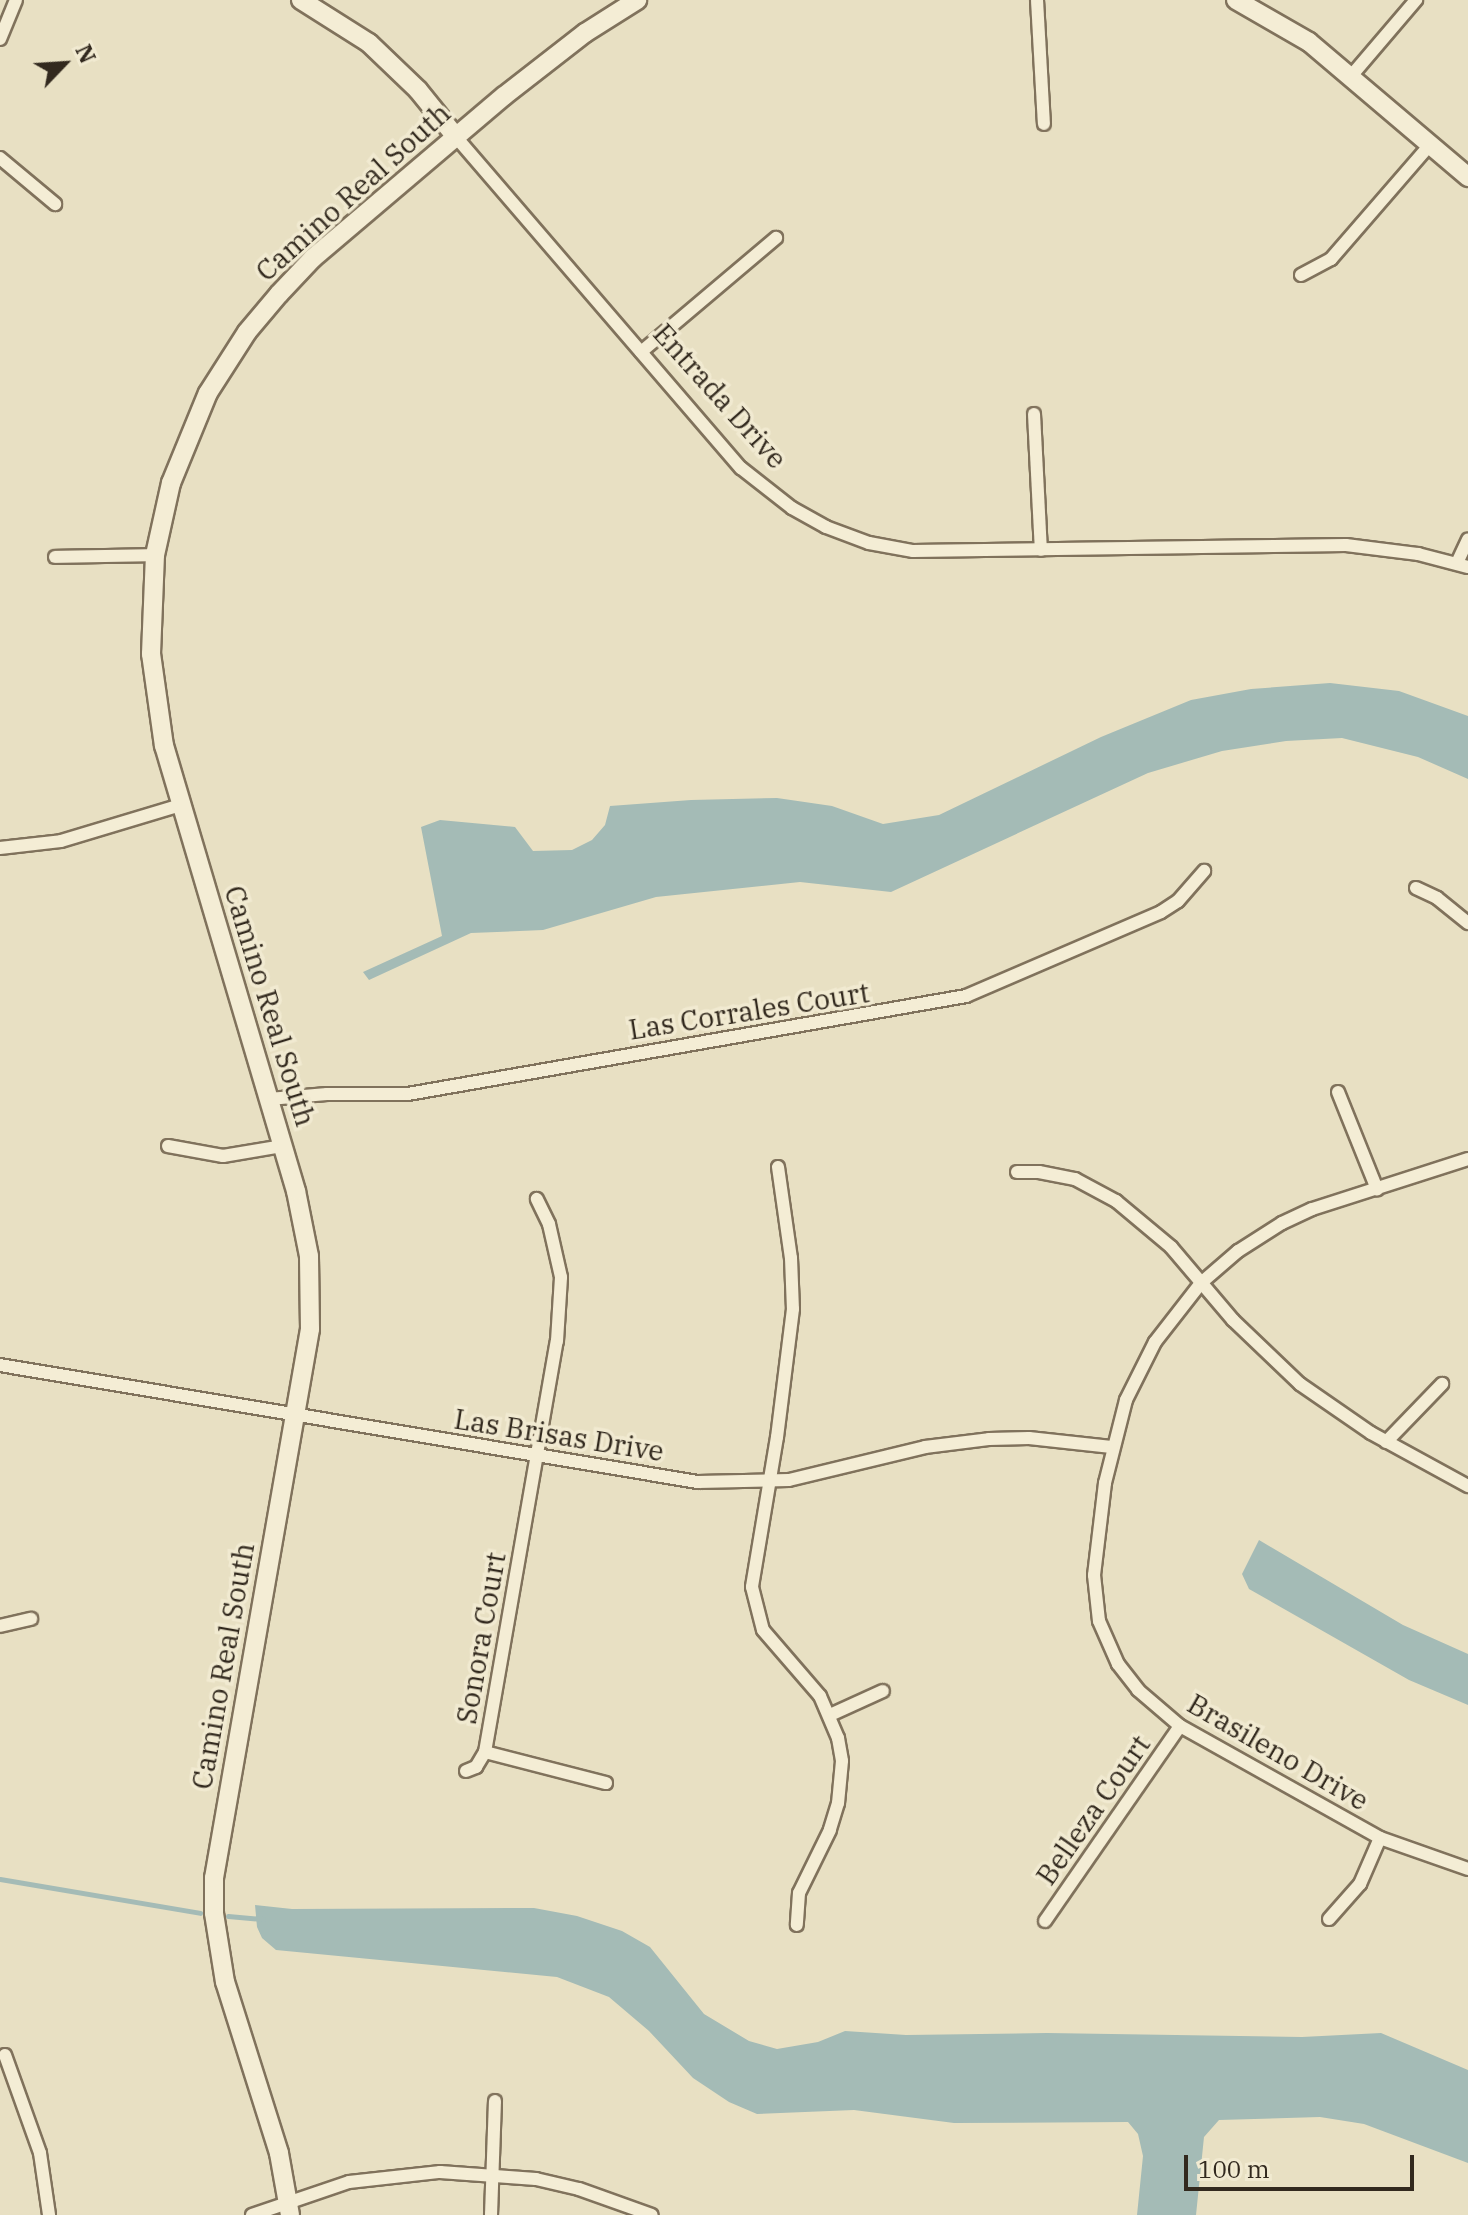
<!DOCTYPE html>
<style>
body{margin:0}
#map{position:relative;width:1468px;height:2215px;overflow:hidden;background:#e8e0c3;font-family:"IBM Plex Serif",serif}
div>[style]{position:absolute}
.water>*{inset:0;background:#a4bbb6}
.stream>*{height:5px;margin:-2.5px;padding:0 2.5px;transform-origin:2.5px;border-radius:2.5px;background:#a4bbb6}
.roads{filter:drop-shadow(2px 0 #80725c) drop-shadow(-2px 0 #80725c) drop-shadow(0 2px #80725c) drop-shadow(0 -2px #80725c)}
.street>*{height:12px;margin:-6px;padding:0 6px;transform-origin:6px;border-radius:6px;background:#f4edd5}
.secondary>*{height:18px;margin:-9px;padding:0 9px;transform-origin:9px;border-radius:9px;background:#f4edd5}
span{translate:-50% -50%;white-space:nowrap;text-align:center;line-height:1.15;-webkit-text-stroke:7px #f1ead1;paint-order:stroke}
.street-label{font-size:28px;color:#32291e}
.north{position:absolute;left:24px;top:24px;width:80px;height:80px;-webkit-text-stroke:6px #f1ead1;paint-order:stroke;rotate:65deg;font-size:22px;font-weight:700;line-height:32px;text-align:center;color:#32291e}
.north::after{content:'';display:block;margin:auto;width:28px;height:36px;background:#32291e;clip-path:polygon(50% 0,100% 100%,50% 72%,0 100%)}
.scale{position:absolute;left:1184px;top:2155px;width:230px;height:36px;box-sizing:border-box;border:4px solid #32291e;border-top:0;padding-left:10px;font-size:24px;line-height:28px;white-space:nowrap;color:#32291e;-webkit-text-stroke:6px #f1ead1;paint-order:stroke}
</style>
<div id="map">
<div class="water">
<i style="clip-path:polygon(1330px 683px,1399px 691px,1468px 716px,1468px 779px,1418px 757px,1342px 738px,1286px 741px,1222px 751px,1148px 773px,891px 892px,800px 882px,656px 897px,543px 930px,471px 933px,369px 980px,363px 972px,442px 936px,421px 827px,440px 820px,515px 827px,533px 851px,572px 850px,592px 840px,605px 825px,610px 806px,691px 800px,777px 798px,832px 806px,883px 824px,939px 815px,1101px 737px,1191px 700px,1251px 689px)"></i>
<i style="clip-path:polygon(1259px 1540px,1403px 1625px,1468px 1654px,1468px 1705px,1409px 1680px,1249px 1589px,1242px 1574px)"></i>
<i style="clip-path:polygon(255px 1905px,292px 1909px,534px 1908px,577px 1916px,622px 1931px,650px 1947px,704px 2014px,749px 2041px,777px 2049px,818px 2042px,845px 2031px,906px 2035px,1047px 2033px,1302px 2037px,1381px 2033px,1468px 2070px,1468px 2163px,1364px 2124px,1320px 2117px,1219px 2120px,1204px 2137px,1196px 2215px,1137px 2215px,1143px 2156px,1138px 2134px,1128px 2122px,954px 2123px,854px 2110px,757px 2114px,729px 2102px,693px 2078px,649px 2031px,609px 1997px,557px 1977px,276px 1950px,262px 1938px,257px 1927px)"></i>
</div>
<div class="stream">
<i style="left:0;top:1879px;width:203px;rotate:9.6deg"></i>
<i style="left:228px;top:1916px;width:35px;rotate:5deg"></i>
</div>
<div class="roads">
<div class="street">
<i style="left:1037px;top:0;width:124px;rotate:86.8deg"></i>
<i style="left:0;top:39px;width:42px;rotate:-67.7deg"></i>
<i style="left:1352px;top:75px;width:99px;rotate:-49.5deg"></i>
<i style="left:456px;top:137px;width:437px;rotate:49.3deg"></i>
<i style="left:741px;top:468px;width:65px;rotate:38.1deg"></i>
<i style="left:792px;top:508px;width:39px;rotate:29deg"></i>
<i style="left:826px;top:527px;width:46px;rotate:20.4deg"></i>
<i style="left:869px;top:543px;width:45px;rotate:10.3deg"></i>
<i style="left:913px;top:551px;width:433px;rotate:-0.8deg"></i>
<i style="left:1346px;top:545px;width:73px;rotate:7.1deg"></i>
<i style="left:1418px;top:554px;width:52px;rotate:14.6deg"></i>
<i style="left:0;top:158px;width:72px;rotate:39.9deg"></i>
<i style="left:1301px;top:275px;width:34px;rotate:-28deg"></i>
<i style="left:1331px;top:259px;width:150px;rotate:-49.1deg"></i>
<i style="left:641px;top:352px;width:177px;rotate:-40.2deg"></i>
<i style="left:1034px;top:414px;width:136px;rotate:87.1deg"></i>
<i style="left:55px;top:557px;width:100px;rotate:-1.1deg"></i>
<i style="left:1457px;top:563px;width:26px;rotate:-65deg"></i>
<i style="left:0;top:848px;width:61px;rotate:-6.5deg"></i>
<i style="left:61px;top:841px;width:125px;rotate:-16.7deg"></i>
<i style="left:1416px;top:888px;width:23px;rotate:25deg"></i>
<i style="left:1437px;top:898px;width:40px;rotate:39deg"></i>
<i style="left:1338px;top:1092px;width:105px;rotate:68.1deg"></i>
<i style="left:269px;top:1099px;width:58px;rotate:-4.9deg"></i>
<i style="left:327px;top:1094px;width:81px"></i>
<i style="left:408px;top:1094px;width:567px;rotate:-9.96deg"></i>
<i style="left:966px;top:996px;width:212px;rotate:-23.3deg"></i>
<i style="left:1161px;top:912px;width:20px;rotate:-33deg"></i>
<i style="left:1178px;top:901px;width:40px;rotate:-49deg"></i>
<i style="left:168px;top:1146px;width:56px;rotate:10.3deg"></i>
<i style="left:223px;top:1156px;width:61px;rotate:-9.5deg"></i>
<i style="left:1468px;top:1159px;width:164px;rotate:162.2deg"></i>
<i style="left:1312px;top:1209px;width:33px;rotate:155deg"></i>
<i style="left:1282px;top:1223px;width:52px;rotate:147.5deg"></i>
<i style="left:1238px;top:1251px;width:49px;rotate:139.1deg"></i>
<i style="left:1201px;top:1283px;width:75px;rotate:127.9deg"></i>
<i style="left:1155px;top:1342px;width:65px;rotate:116.6deg"></i>
<i style="left:1126px;top:1400px;width:86px;rotate:104.2deg"></i>
<i style="left:1105px;top:1483px;width:93px;rotate:96.8deg"></i>
<i style="left:1094px;top:1575px;width:46px;rotate:83.8deg"></i>
<i style="left:1099px;top:1621px;width:47px;rotate:66.2deg"></i>
<i style="left:1118px;top:1664px;width:33px;rotate:52deg"></i>
<i style="left:1138px;top:1690px;width:55px;rotate:40.6deg"></i>
<i style="left:1180px;top:1726px;width:229px;rotate:29.2deg"></i>
<i style="left:1380px;top:1838px;width:93px;rotate:19.4deg"></i>
<i style="left:778px;top:1167px;width:92px;rotate:81.9deg"></i>
<i style="left:791px;top:1258px;width:51px;rotate:87.8deg"></i>
<i style="left:793px;top:1309px;width:129px;rotate:97.1deg"></i>
<i style="left:777px;top:1437px;width:152px;rotate:99.5deg"></i>
<i style="left:752px;top:1587px;width:44px;rotate:75.7deg"></i>
<i style="left:763px;top:1630px;width:87px;rotate:49.2deg"></i>
<i style="left:820px;top:1696px;width:46px;rotate:66.8deg"></i>
<i style="left:838px;top:1738px;width:23px;rotate:80deg"></i>
<i style="left:842px;top:1761px;width:42px;rotate:95.4deg"></i>
<i style="left:838px;top:1803px;width:28px;rotate:107deg"></i>
<i style="left:830px;top:1830px;width:70px;rotate:116.2deg"></i>
<i style="left:799px;top:1893px;width:32px;rotate:94deg"></i>
<i style="left:1017px;top:1172px;width:22px"></i>
<i style="left:1039px;top:1172px;width:37px;rotate:11deg"></i>
<i style="left:1075px;top:1179px;width:47px;rotate:28.2deg"></i>
<i style="left:1116px;top:1201px;width:72px;rotate:39.9deg"></i>
<i style="left:1171px;top:1247px;width:96px;rotate:49.7deg"></i>
<i style="left:1233px;top:1320px;width:93px;rotate:43.7deg"></i>
<i style="left:1300px;top:1384px;width:86px;rotate:34.6deg"></i>
<i style="left:1371px;top:1433px;width:111px;rotate:28.7deg"></i>
<i style="left:0;top:1365px;width:708px;rotate:9.52deg"></i>
<i style="left:698px;top:1482px;width:91px;rotate:-1.3deg"></i>
<i style="left:789px;top:1480px;width:140px;rotate:-13.6deg"></i>
<i style="left:925px;top:1447px;width:64px;rotate:-7.1deg"></i>
<i style="left:989px;top:1439px;width:40px;rotate:-1.4deg"></i>
<i style="left:1029px;top:1438px;width:83px;rotate:6.2deg"></i>
<i style="left:1386px;top:1442px;width:81px;rotate:-46deg"></i>
<i style="left:0;top:1626px;width:32px;rotate:-13deg"></i>
<i style="left:830px;top:1715px;width:58px;rotate:-24.4deg"></i>
<i style="left:485px;top:1752px;width:125px;rotate:14.4deg"></i>
<i style="left:466px;top:1771px;width:11px;rotate:-22deg"></i>
<i style="left:476px;top:1767px;width:17px;rotate:-59deg"></i>
<i style="left:485px;top:1752px;width:417px;rotate:-80.1deg"></i>
<i style="left:557px;top:1341px;width:64px;rotate:-86.4deg"></i>
<i style="left:561px;top:1277px;width:54px;rotate:-102.8deg"></i>
<i style="left:549px;top:1224px;width:28px;rotate:-116deg"></i>
<i style="left:1329px;top:1919px;width:47px;rotate:-48.5deg"></i>
<i style="left:1360px;top:1884px;width:50px;rotate:-66.5deg"></i>
<i style="left:1045px;top:1921px;width:237px;rotate:-55.3deg"></i>
<i style="left:5px;top:2055px;width:104px;rotate:70.3deg"></i>
<i style="left:40px;top:2153px;width:63px;rotate:81.7deg"></i>
<i style="left:252px;top:2215px;width:102px;rotate:-18.8deg"></i>
<i style="left:349px;top:2182px;width:92px;rotate:-6.3deg"></i>
<i style="left:440px;top:2172px;width:96px;rotate:4.2deg"></i>
<i style="left:536px;top:2179px;width:44px;rotate:13.1deg"></i>
<i style="left:579px;top:2189px;width:77px;rotate:19.6deg"></i>
<i style="left:491px;top:2215px;width:114px;rotate:-88deg"></i>
</div>
<div class="secondary">
<i style="left:301px;top:0;width:80px;rotate:32.3deg"></i>
<i style="left:369px;top:43px;width:68px;rotate:43.8deg"></i>
<i style="left:418px;top:90px;width:60px;rotate:51deg"></i>
<i style="left:1236px;top:0;width:84px;rotate:29.9deg"></i>
<i style="left:1309px;top:42px;width:209px;rotate:40.3deg"></i>
<i style="left:290px;top:2215px;width:63px;rotate:-100.1deg"></i>
<i style="left:279px;top:2153px;width:179px;rotate:-107.5deg"></i>
<i style="left:225px;top:1982px;width:70px;rotate:-99.1deg"></i>
<i style="left:214px;top:1913px;width:35px;rotate:-90deg"></i>
<i style="left:214px;top:1878px;width:557px;rotate:-80.08deg"></i>
<i style="left:310px;top:1329px;width:73px;rotate:-90.8deg"></i>
<i style="left:309px;top:1256px;width:66px;rotate:-101.3deg"></i>
<i style="left:296px;top:1191px;width:464px;rotate:-106.5deg"></i>
<i style="left:164px;top:746px;width:93px;rotate:-98deg"></i>
<i style="left:151px;top:654px;width:99px;rotate:-87.7deg"></i>
<i style="left:155px;top:555px;width:74px;rotate:-77.5deg"></i>
<i style="left:171px;top:483px;width:97px;rotate:-67.7deg"></i>
<i style="left:208px;top:393px;width:72px;rotate:-57.4deg"></i>
<i style="left:247px;top:332px;width:50px;rotate:-49.9deg"></i>
<i style="left:279px;top:294px;width:50px;rotate:-46.6deg"></i>
<i style="left:313px;top:258px;width:250px;rotate:-40.3deg"></i>
<i style="left:504px;top:96px;width:103px;rotate:-37.9deg"></i>
<i style="left:585px;top:33px;width:62px;rotate:-32.4deg"></i>
</div>
</div>
<div class="street-label">
<span style="left:353px;top:192px;rotate:-42deg">Camino Real South</span>
<span style="left:720px;top:396px;rotate:48deg">Entrada Drive</span>
<span style="left:270px;top:1006px;rotate:73deg">Camino Real South</span>
<span style="left:749px;top:1011px;rotate:-9deg">Las Corrales Court</span>
<span style="left:559px;top:1435px;rotate:9deg">Las Brisas Drive</span>
<span style="left:481px;top:1638px;rotate:-80deg">Sonora Court</span>
<span style="left:223px;top:1666px;rotate:-80deg">Camino Real South</span>
<span style="left:1278px;top:1752px;rotate:30deg">Brasileno Drive</span>
<span style="left:1093px;top:1810px;rotate:-55deg">Belleza Court</span>
</div>
<div class="north">N</div>
<div class="scale">100 m</div>
</div>
